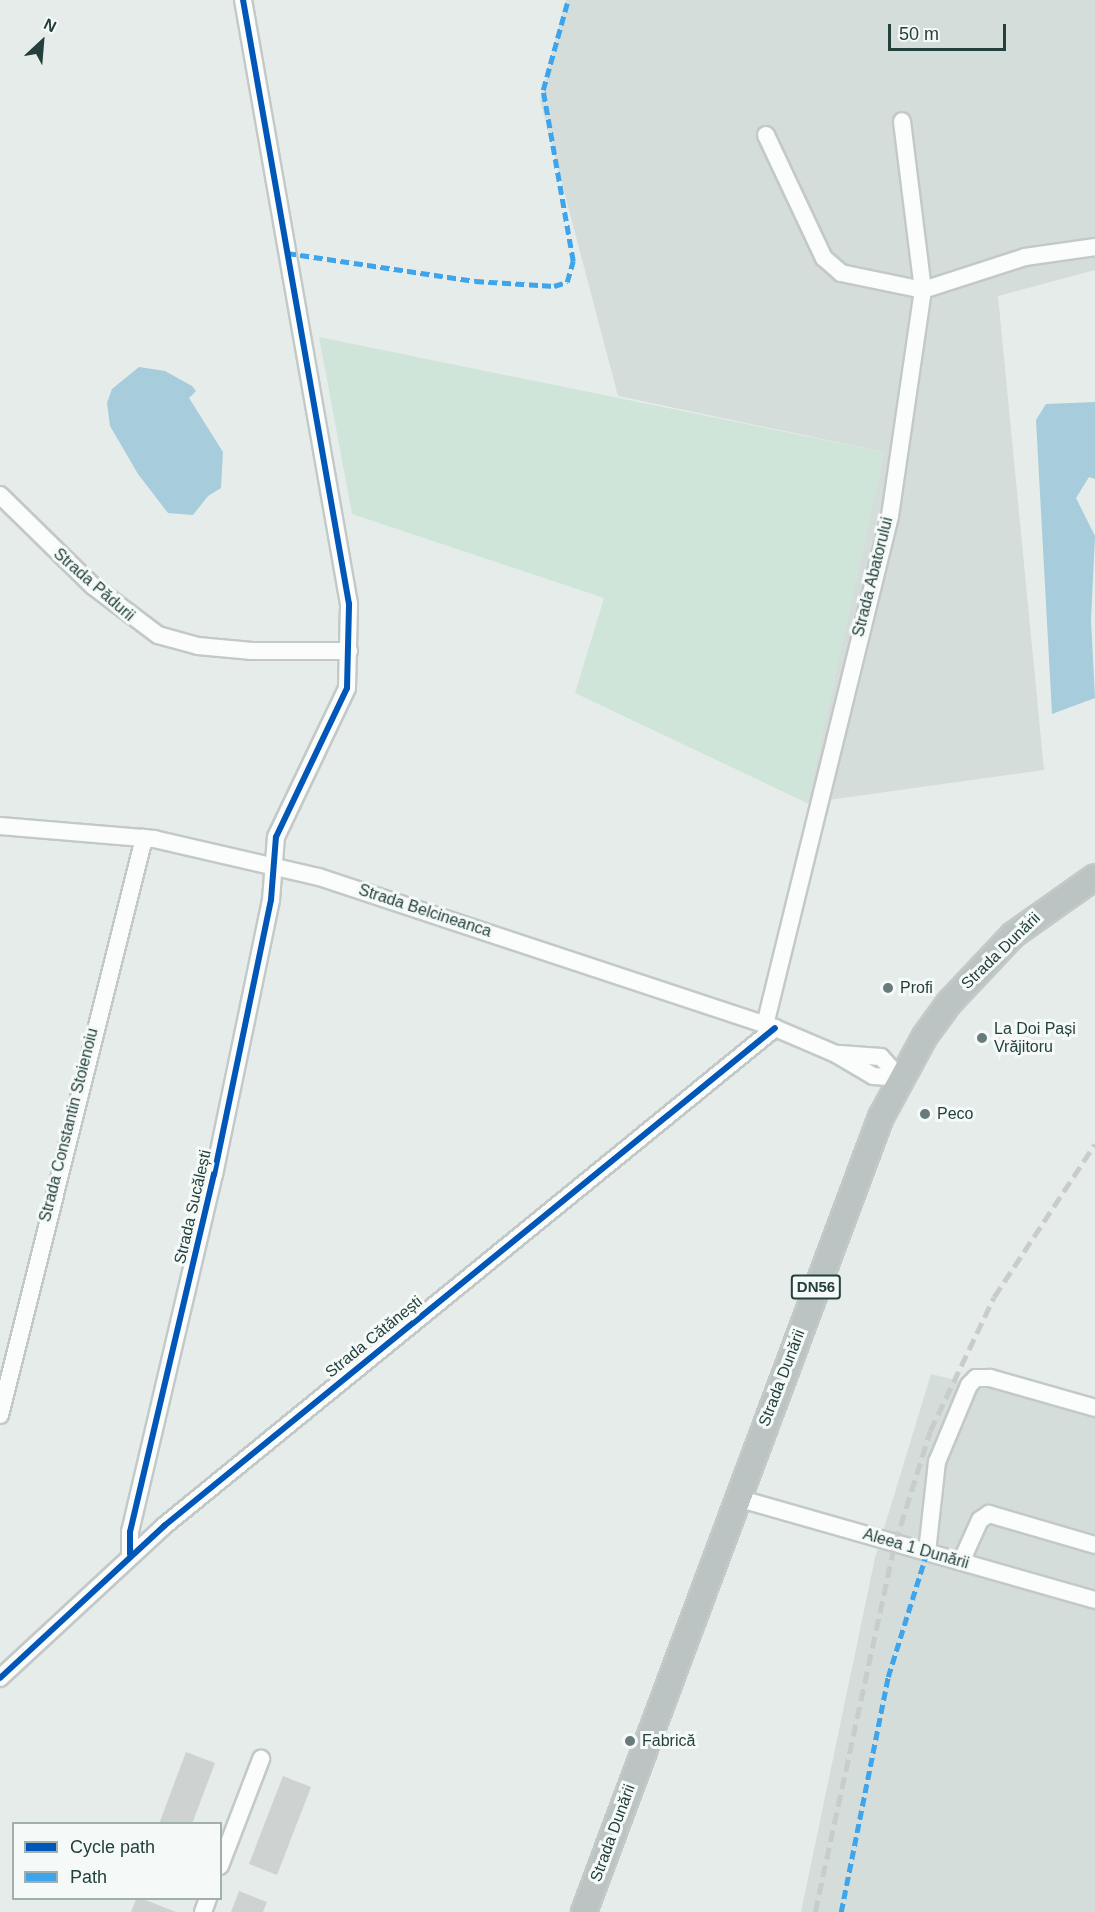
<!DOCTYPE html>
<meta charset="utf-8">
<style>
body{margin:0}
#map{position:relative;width:1095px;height:1912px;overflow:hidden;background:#e6ecea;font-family:Helvetica,sans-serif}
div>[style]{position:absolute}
.built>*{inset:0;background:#d4ddda}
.green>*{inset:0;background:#cfe5d9}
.water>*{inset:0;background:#a7ccdb}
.building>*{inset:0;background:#ced3d2}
.roads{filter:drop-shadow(2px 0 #c3c9c7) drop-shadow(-2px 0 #c3c9c7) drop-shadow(0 2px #c3c9c7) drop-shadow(0 -2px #c3c9c7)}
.minor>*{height:16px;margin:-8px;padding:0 8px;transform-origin:8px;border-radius:8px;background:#fbfcfc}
.highway>*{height:24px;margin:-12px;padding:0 12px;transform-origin:12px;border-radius:12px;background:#bbc4c3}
.rail>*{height:4.5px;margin-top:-2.25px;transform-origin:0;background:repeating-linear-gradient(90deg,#c8cdcb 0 12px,transparent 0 18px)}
.quiet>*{height:4.5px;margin-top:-2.25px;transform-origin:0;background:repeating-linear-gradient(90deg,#3ea4ec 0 9px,transparent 0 13.5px)}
.cycleway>*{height:6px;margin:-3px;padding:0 3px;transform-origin:3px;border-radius:3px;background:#0057b8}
.dots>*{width:16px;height:16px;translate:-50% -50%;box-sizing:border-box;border:3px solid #f5faf8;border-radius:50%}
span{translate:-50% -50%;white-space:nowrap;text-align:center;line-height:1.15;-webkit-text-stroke:6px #f5faf8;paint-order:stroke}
.shield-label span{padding:2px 4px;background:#f5faf8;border:2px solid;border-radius:4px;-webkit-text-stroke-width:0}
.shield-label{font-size:15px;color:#23403d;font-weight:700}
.street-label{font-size:16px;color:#23403d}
.poi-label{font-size:16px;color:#23403d}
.left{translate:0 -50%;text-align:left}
.legend{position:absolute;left:12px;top:1822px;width:210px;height:78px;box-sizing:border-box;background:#f5faf8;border:2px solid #a1b0ad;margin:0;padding:8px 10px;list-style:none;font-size:18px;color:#23403d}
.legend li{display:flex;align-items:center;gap:12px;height:30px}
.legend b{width:30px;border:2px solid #a1b0ad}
.north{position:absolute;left:12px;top:12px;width:60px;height:60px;-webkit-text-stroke:4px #f5faf8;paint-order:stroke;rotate:26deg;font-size:16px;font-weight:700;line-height:24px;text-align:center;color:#23403d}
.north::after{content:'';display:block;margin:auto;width:21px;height:27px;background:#23403d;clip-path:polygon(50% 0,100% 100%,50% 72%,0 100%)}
.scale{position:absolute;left:888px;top:24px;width:118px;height:27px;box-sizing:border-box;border:3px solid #23403d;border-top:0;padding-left:8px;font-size:18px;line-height:21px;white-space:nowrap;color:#23403d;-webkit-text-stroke:4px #f5faf8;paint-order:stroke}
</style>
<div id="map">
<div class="built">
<i style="clip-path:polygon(566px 0,1095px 0,1095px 270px,998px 296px,1044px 770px,807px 803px,884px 452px,618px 396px,540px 100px)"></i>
<i style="clip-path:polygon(931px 1374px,1095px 1414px,1095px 1912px,801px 1912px,875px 1558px)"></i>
</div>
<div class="green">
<i style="clip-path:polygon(319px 337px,884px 452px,807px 803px,575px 693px,604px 598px,352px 514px)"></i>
</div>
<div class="water">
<i style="clip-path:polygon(139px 367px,165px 371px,192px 386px,196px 391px,189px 398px,223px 452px,221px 488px,208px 496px,193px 515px,168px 513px,138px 474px,110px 426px,107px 403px,112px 389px)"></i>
<i style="clip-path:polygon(1095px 402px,1095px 479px,1089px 477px,1076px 498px,1095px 536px,1091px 620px,1095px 698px,1052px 714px,1036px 420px,1046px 404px)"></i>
</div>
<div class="building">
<i style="clip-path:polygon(186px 1752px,215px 1763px,192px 1824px,159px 1824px)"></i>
<i style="clip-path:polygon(283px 1776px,311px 1787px,277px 1875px,249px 1864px)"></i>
<i style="clip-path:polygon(239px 1891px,267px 1902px,263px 1912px,231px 1912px)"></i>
<i style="clip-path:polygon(136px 1899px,143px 1899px,176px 1912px,131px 1912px)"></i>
</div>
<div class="roads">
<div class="minor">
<i style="left:766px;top:135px;width:136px;rotate:64.8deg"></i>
<i style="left:824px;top:258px;width:23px;rotate:41deg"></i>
<i style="left:841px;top:273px;width:84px;rotate:11.7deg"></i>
<i style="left:923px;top:290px;width:107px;rotate:-17.9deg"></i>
<i style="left:1025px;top:257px;width:71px;rotate:-8.1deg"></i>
<i style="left:0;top:495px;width:130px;rotate:44.4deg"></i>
<i style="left:93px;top:586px;width:81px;rotate:37deg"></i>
<i style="left:158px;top:635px;width:41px;rotate:15.4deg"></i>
<i style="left:198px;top:646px;width:54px;rotate:5.3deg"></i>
<i style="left:252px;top:651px;width:97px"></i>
<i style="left:0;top:826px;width:155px;rotate:4.8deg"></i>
<i style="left:154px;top:839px;width:169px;rotate:13deg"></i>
<i style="left:319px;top:877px;width:480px;rotate:18.3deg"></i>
<i style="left:775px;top:1028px;width:66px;rotate:23.1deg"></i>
<i style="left:836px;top:1054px;width:43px;rotate:30.7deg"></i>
<i style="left:873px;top:1076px;width:27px;rotate:4deg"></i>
<i style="left:765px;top:1025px;width:524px;rotate:-76.2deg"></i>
<i style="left:890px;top:516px;width:228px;rotate:-81.7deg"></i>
<i style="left:923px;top:290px;width:170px;rotate:-97.1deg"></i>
<i style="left:840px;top:1054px;width:41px;rotate:4.2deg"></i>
<i style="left:881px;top:1057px;width:28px;rotate:48deg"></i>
<i style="left:0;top:1415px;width:595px;rotate:-75.99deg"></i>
<i style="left:737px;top:1498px;width:372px;rotate:15.9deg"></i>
<i style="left:927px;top:1552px;width:91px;rotate:-83.7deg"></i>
<i style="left:937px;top:1462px;width:83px;rotate:-67.4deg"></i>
<i style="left:969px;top:1385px;width:10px;rotate:-45deg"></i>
<i style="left:976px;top:1378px;width:14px"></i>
<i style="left:990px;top:1378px;width:109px;rotate:15.9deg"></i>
<i style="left:130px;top:1554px;width:22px;rotate:-90deg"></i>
<i style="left:130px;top:1532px;width:367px;rotate:-76.8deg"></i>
<i style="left:214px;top:1175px;width:281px;rotate:-78.3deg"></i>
<i style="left:271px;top:900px;width:63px;rotate:-85.5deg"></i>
<i style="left:276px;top:837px;width:165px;rotate:-64.5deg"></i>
<i style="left:347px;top:688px;width:84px;rotate:-88.6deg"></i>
<i style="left:349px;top:604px;width:613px;rotate:-99.95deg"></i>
<i style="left:961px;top:1562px;width:46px;rotate:-65.7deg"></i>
<i style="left:980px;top:1520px;width:11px;rotate:-34deg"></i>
<i style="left:989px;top:1514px;width:110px;rotate:16.3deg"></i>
<i style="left:0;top:1678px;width:224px;rotate:-42.8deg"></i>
<i style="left:164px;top:1526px;width:788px;rotate:-39.18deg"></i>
<i style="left:220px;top:1866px;width:115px;rotate:-69deg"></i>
<i style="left:203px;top:1912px;width:15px;rotate:-70deg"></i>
</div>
<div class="highway">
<i style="left:584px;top:1912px;width:849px;rotate:-69.52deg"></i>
<i style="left:881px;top:1117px;width:92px;rotate:-61.5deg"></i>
<i style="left:925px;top:1036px;width:41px;rotate:-54deg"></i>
<i style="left:949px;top:1003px;width:93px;rotate:-46.7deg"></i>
<i style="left:1013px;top:935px;width:100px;rotate:-35.3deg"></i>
</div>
</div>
<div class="rail">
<i style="left:815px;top:1912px;width:378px;rotate:-77.8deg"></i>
<i style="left:895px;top:1543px;width:117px;rotate:-72.6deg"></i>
<i style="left:930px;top:1431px;width:148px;rotate:-64.5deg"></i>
<i style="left:994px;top:1297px;width:183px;rotate:-56.6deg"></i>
</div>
<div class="quiet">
<i style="left:287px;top:253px;width:190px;rotate:8.5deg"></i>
<i style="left:475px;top:281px;width:79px;rotate:3.6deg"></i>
<i style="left:554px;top:286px;width:14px;rotate:-17deg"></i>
<i style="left:567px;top:282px;width:22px;rotate:-74deg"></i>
<i style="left:573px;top:261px;width:174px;rotate:-100deg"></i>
<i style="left:543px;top:90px;width:93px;rotate:-74.5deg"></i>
<i style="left:841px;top:1912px;width:240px;rotate:-78.7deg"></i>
<i style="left:888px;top:1677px;width:131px;rotate:-72.7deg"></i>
</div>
<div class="cycleway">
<i style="left:130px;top:1554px;width:22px;rotate:-90deg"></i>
<i style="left:130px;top:1532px;width:367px;rotate:-76.8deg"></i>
<i style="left:214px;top:1175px;width:281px;rotate:-78.3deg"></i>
<i style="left:271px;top:900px;width:63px;rotate:-85.5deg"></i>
<i style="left:276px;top:837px;width:165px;rotate:-64.5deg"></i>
<i style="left:347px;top:688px;width:84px;rotate:-88.6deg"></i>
<i style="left:349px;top:604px;width:613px;rotate:-99.95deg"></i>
<i style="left:0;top:1678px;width:224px;rotate:-42.8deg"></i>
<i style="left:164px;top:1526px;width:788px;rotate:-39.18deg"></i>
</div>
<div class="dots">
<i style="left:888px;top:988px;background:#677c7a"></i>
<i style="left:982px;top:1038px;background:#677c7a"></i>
<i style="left:925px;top:1114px;background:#677c7a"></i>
<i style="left:630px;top:1741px;background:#677c7a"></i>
</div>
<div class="shield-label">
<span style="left:816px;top:1287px">DN56</span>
</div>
<div class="street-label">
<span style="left:873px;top:577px;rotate:-76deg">Strada Abatorului</span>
<span style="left:94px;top:585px;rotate:41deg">Strada Pădurii</span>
<span style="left:425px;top:911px;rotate:18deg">Strada Belcineanca</span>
<span style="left:1001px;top:951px;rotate:-44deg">Strada Dunării</span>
<span style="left:69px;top:1125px;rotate:-76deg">Strada Constantin Stoienoiu</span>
<span style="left:193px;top:1207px;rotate:-77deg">Strada Sucălești</span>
<span style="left:374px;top:1337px;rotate:-39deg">Strada Cătănești</span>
<span style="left:782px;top:1378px;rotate:-69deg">Strada Dunării</span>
<span style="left:916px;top:1549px;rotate:16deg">Aleea 1 Dunării</span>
<span style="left:613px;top:1833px;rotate:-70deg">Strada Dunării</span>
</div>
<div class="poi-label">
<span class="left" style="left:900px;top:988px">Profi</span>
<span class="left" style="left:994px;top:1038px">La Doi Pași<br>Vrăjitoru</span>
<span class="left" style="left:937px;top:1114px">Peco</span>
<span class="left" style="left:642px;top:1741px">Fabrică</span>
</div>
<ul class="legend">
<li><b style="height:8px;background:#0057b8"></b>Cycle path</li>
<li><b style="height:8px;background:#3ea4ec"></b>Path</li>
</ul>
<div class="north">N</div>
<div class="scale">50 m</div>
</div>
